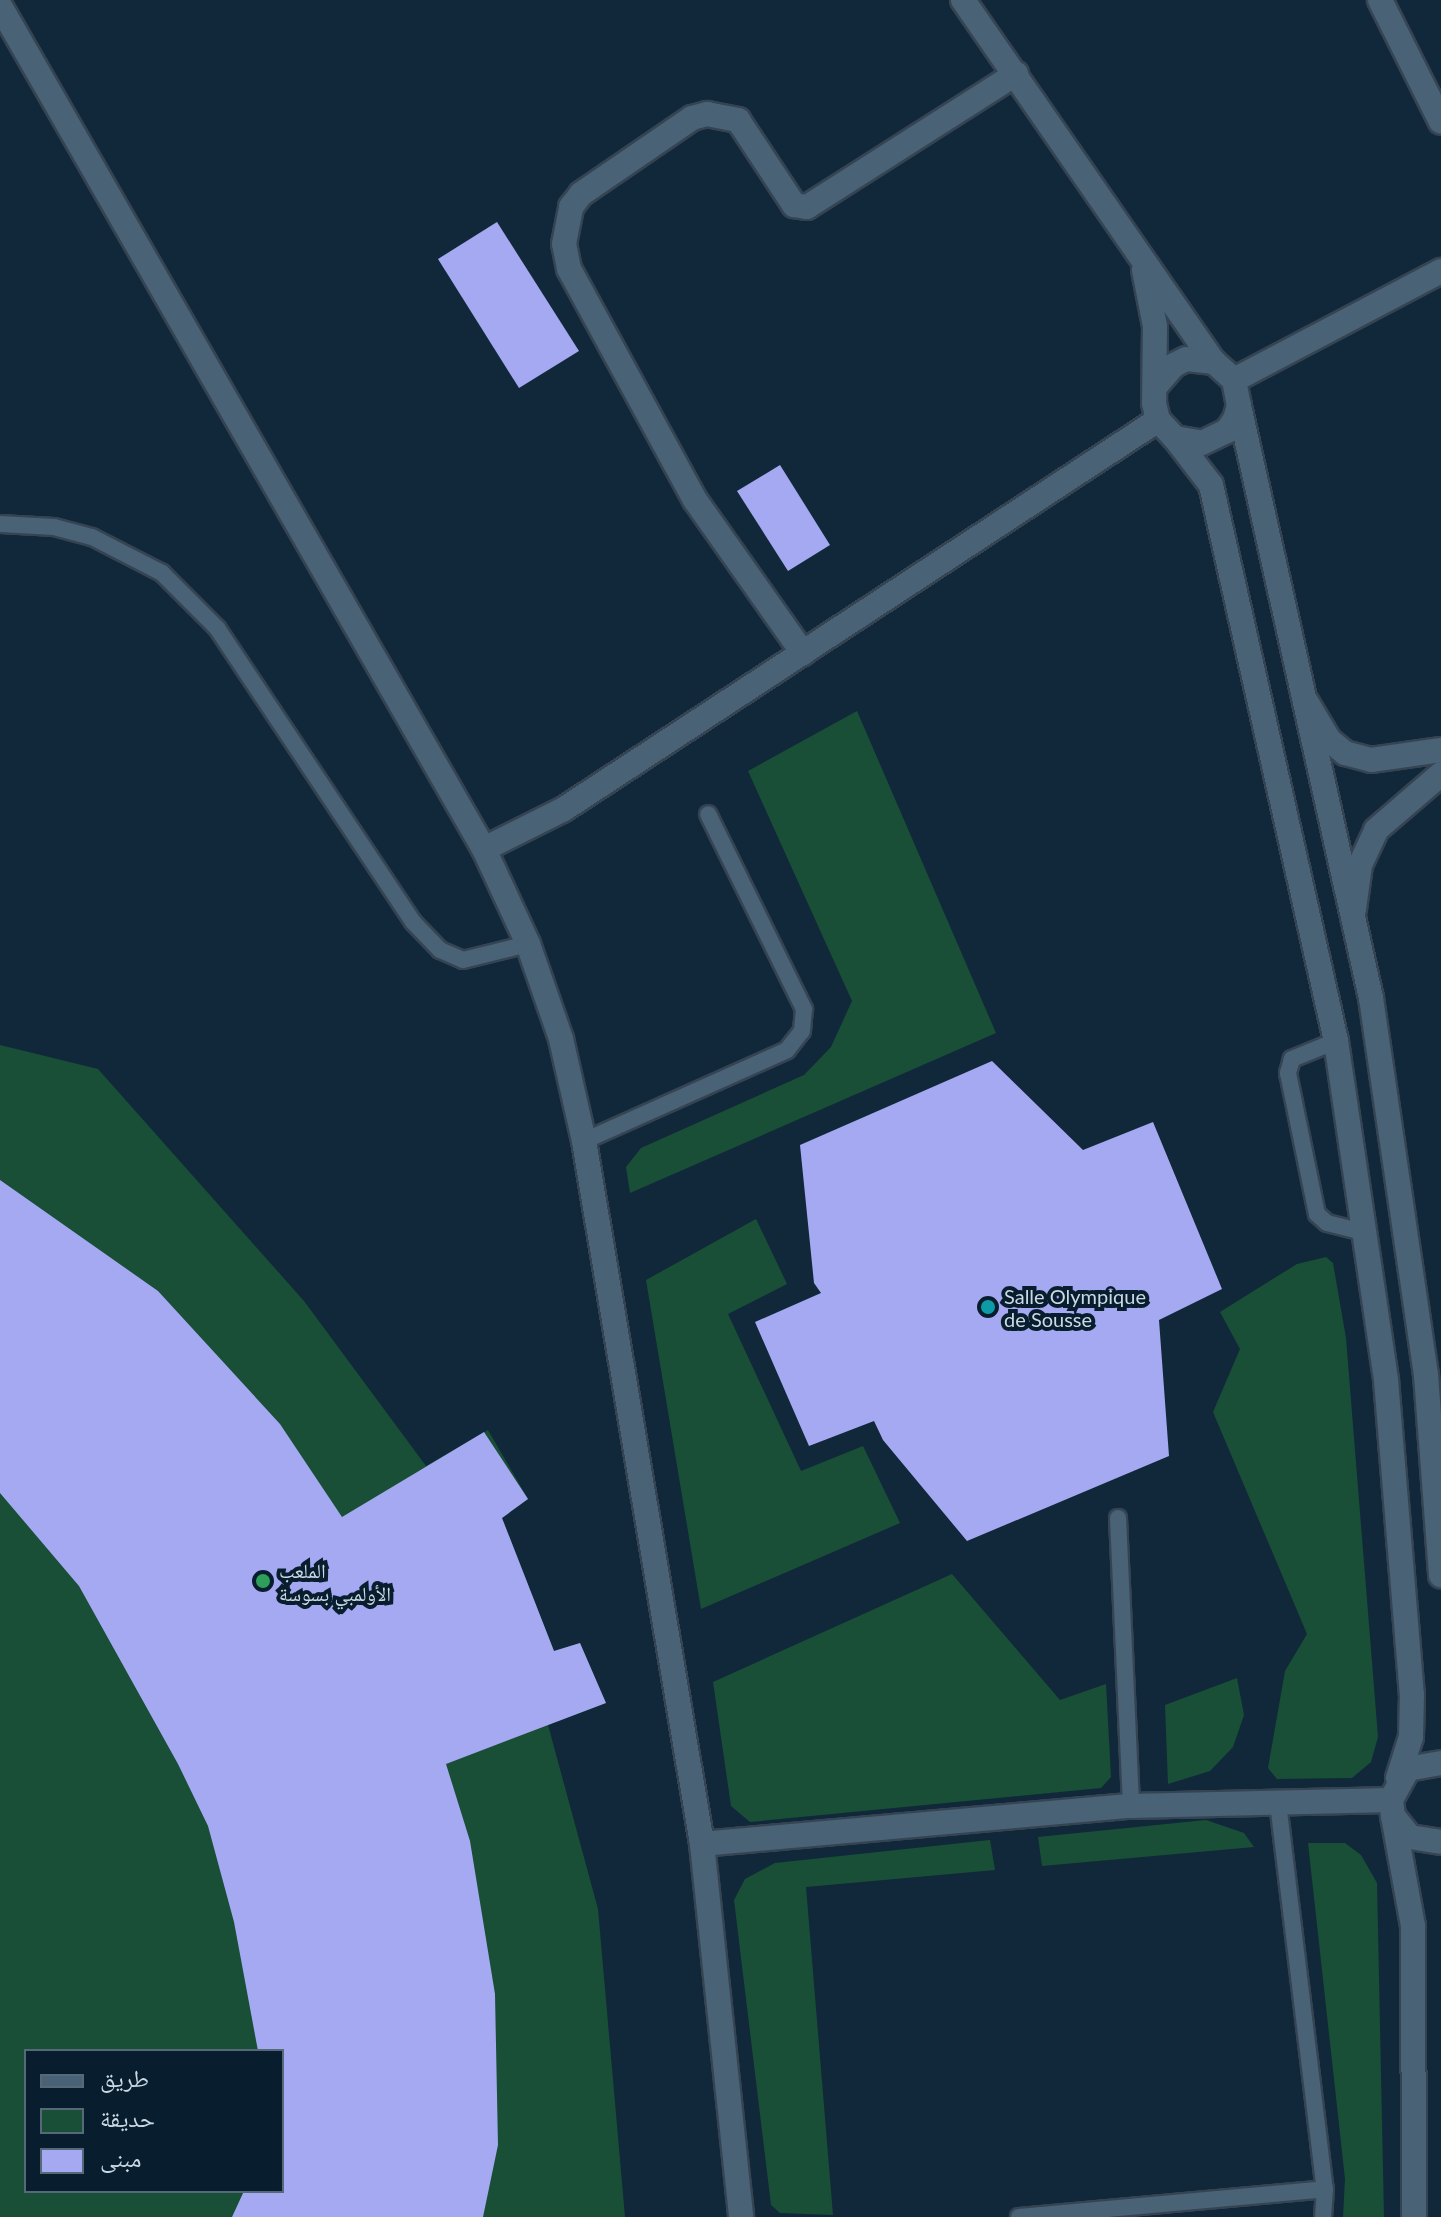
<!DOCTYPE html>
<meta charset="utf-8">
<style>
body{margin:0}
#map{position:relative;width:1441px;height:2217px;overflow:hidden;background:#11283a;font-family:Lato,"Noto Naskh Arabic",sans-serif}
div>[style]{position:absolute}
.green>*{inset:0;background:#194f36}
.building>*{inset:0;background:#a4a9f2}
.roads{filter:drop-shadow(2px 0 #354453) drop-shadow(-2px 0 #354453) drop-shadow(0 2px #354453) drop-shadow(0 -2px #354453)}
.lane>*{height:16px;margin:-8px;padding:0 8px;transform-origin:8px;border-radius:8px;background:#496276}
.street>*{height:24px;margin:-12px;padding:0 12px;transform-origin:12px;border-radius:12px;background:#496276}
.secondary>*{height:24px;margin:-12px;padding:0 12px;transform-origin:12px;border-radius:12px;background:#496276}
.dots>*{width:22px;height:22px;translate:-50% -50%;box-sizing:border-box;border:4px solid #081e2f;border-radius:50%}
span{translate:-50% -50%;white-space:nowrap;text-align:center;line-height:1.15;-webkit-text-stroke:8px #081e2f;paint-order:stroke}
.poi-label{font-size:20px;color:#cbd9e5}
.left{translate:0 -50%;text-align:left}
.legend{position:absolute;left:24px;top:2049px;width:260px;height:144px;box-sizing:border-box;background:#081e2f;border:2px solid #566978;margin:0;padding:10px 14px;list-style:none;font-size:24px;color:#cbd9e5}
.legend li{display:flex;align-items:center;gap:16px;height:40px}
.legend b{width:40px;border:2px solid #566978}
</style>
<div id="map">
<div class="green">
<i style="clip-path:polygon(857px 711px,996px 1033px,630px 1193px,626px 1167px,641px 1148px,804px 1075px,831px 1047px,852px 1001px,748px 771px)"></i>
<i style="clip-path:polygon(evenodd,0 1045px,98px 1069px,304px 1301px,426px 1466px,488px 1430px,528px 1499px,502px 1518px,554px 1651px,580px 1643px,606px 1703px,548px 1725px,598px 1909px,625px 2217px,0 2217px,0 1045px,26px 2051px,282px 2051px,282px 2191px,26px 2191px,26px 2051px)"></i>
<i style="clip-path:polygon(756px 1219px,787px 1284px,728px 1314px,801px 1471px,863px 1446px,900px 1523px,701px 1609px,646px 1280px)"></i>
<i style="clip-path:polygon(1326px 1257px,1333px 1263px,1346px 1338px,1378px 1737px,1371px 1762px,1352px 1778px,1277px 1779px,1268px 1768px,1285px 1671px,1307px 1634px,1213px 1412px,1240px 1349px,1220px 1312px,1297px 1264px)"></i>
<i style="clip-path:polygon(952px 1574px,1060px 1700px,1106px 1684px,1111px 1777px,1101px 1788px,750px 1822px,731px 1806px,713px 1682px)"></i>
<i style="clip-path:polygon(1237px 1678px,1244px 1715px,1233px 1747px,1210px 1771px,1168px 1784px,1165px 1705px)"></i>
<i style="clip-path:polygon(1206px 1820px,1244px 1833px,1254px 1847px,1042px 1866px,1038px 1837px)"></i>
<i style="clip-path:polygon(990px 1840px,995px 1870px,806px 1887px,833px 2215px,780px 2213px,771px 2205px,734px 1900px,745px 1879px,775px 1863px)"></i>
<i style="clip-path:polygon(1308px 1843px,1345px 1843px,1361px 1855px,1377px 1883px,1384px 2217px,1343px 2217px,1345px 2179px)"></i>
</div>
<div class="building">
<i style="clip-path:polygon(497px 222px,579px 351px,519px 388px,438px 259px)"></i>
<i style="clip-path:polygon(780px 465px,830px 545px,788px 571px,737px 491px)"></i>
<i style="clip-path:polygon(992px 1061px,1083px 1150px,1153px 1122px,1222px 1289px,1159px 1320px,1169px 1456px,967px 1541px,883px 1440px,874px 1421px,809px 1446px,755px 1322px,821px 1293px,814px 1283px,800px 1145px)"></i>
<i style="clip-path:polygon(0 1180px,158px 1291px,280px 1424px,342px 1517px,484px 1432px,528px 1499px,502px 1518px,554px 1651px,580px 1643px,606px 1703px,446px 1764px,470px 1841px,495px 1994px,498px 2145px,483px 2217px,232px 2217px,244px 2191px,282px 2191px,282px 2051px,258px 2051px,234px 1922px,208px 1826px,178px 1764px,79px 1586px,0 1493px)"></i>
</div>
<div class="roads">
<div class="lane">
<i style="left:0;top:524px;width:54px;rotate:3.2deg"></i>
<i style="left:54px;top:527px;width:39px;rotate:15deg"></i>
<i style="left:92px;top:537px;width:79px;rotate:27.2deg"></i>
<i style="left:162px;top:573px;width:78px;rotate:45deg"></i>
<i style="left:217px;top:628px;width:353px;rotate:56.3deg"></i>
<i style="left:413px;top:922px;width:39px;rotate:46deg"></i>
<i style="left:440px;top:950px;width:25px;rotate:23deg"></i>
<i style="left:463px;top:960px;width:67px;rotate:-13.8deg"></i>
<i style="left:1336px;top:1041px;width:48px;rotate:157.8deg"></i>
<i style="left:1292px;top:1059px;width:15px;rotate:106deg"></i>
<i style="left:1288px;top:1073px;width:144px;rotate:78.4deg"></i>
<i style="left:1317px;top:1214px;width:13px;rotate:42deg"></i>
<i style="left:1327px;top:1223px;width:38px;rotate:14deg"></i>
<i style="left:584px;top:1141px;width:222px;rotate:-24.1deg"></i>
<i style="left:787px;top:1050px;width:24px;rotate:-52deg"></i>
<i style="left:802px;top:1031px;width:22px;rotate:-85deg"></i>
<i style="left:804px;top:1009px;width:217px;rotate:-116.2deg"></i>
<i style="left:1118px;top:1518px;width:288px;rotate:87.4deg"></i>
<i style="left:1278px;top:1803px;width:389px;rotate:83.1deg"></i>
<i style="left:1325px;top:2189px;width:28px;rotate:94deg"></i>
<i style="left:1019px;top:2217px;width:307px;rotate:-5.2deg"></i>
</div>
<div class="street">
<i style="left:1380px;top:0;width:136px;rotate:63.4deg"></i>
<i style="left:0;top:6px;width:972px;rotate:60.14deg"></i>
<i style="left:484px;top:849px;width:105px;rotate:65.1deg"></i>
<i style="left:528px;top:944px;width:101px;rotate:70.8deg"></i>
<i style="left:561px;top:1039px;width:105px;rotate:77.3deg"></i>
<i style="left:584px;top:1141px;width:713px;rotate:80.47deg"></i>
<i style="left:702px;top:1844px;width:375px;rotate:84deg"></i>
<i style="left:1234px;top:380px;width:234px;rotate:-27.8deg"></i>
<i style="left:803px;top:653px;width:187px;rotate:-125.2deg"></i>
<i style="left:695px;top:500px;width:263px;rotate:-118.6deg"></i>
<i style="left:569px;top:269px;width:25px;rotate:-101deg"></i>
<i style="left:564px;top:244px;width:38px;rotate:-79deg"></i>
<i style="left:571px;top:207px;width:16px;rotate:-52deg"></i>
<i style="left:581px;top:194px;width:135px;rotate:-34.4deg"></i>
<i style="left:692px;top:118px;width:16px;rotate:-15deg"></i>
<i style="left:707px;top:114px;width:32px;rotate:11deg"></i>
<i style="left:738px;top:120px;width:102px;rotate:56.6deg"></i>
<i style="left:794px;top:205px;width:13px;rotate:9deg"></i>
<i style="left:807px;top:207px;width:248px;rotate:-32.5deg"></i>
<i style="left:1307px;top:703px;width:43px;rotate:59.3deg"></i>
<i style="left:1329px;top:740px;width:21px;rotate:39deg"></i>
<i style="left:1345px;top:753px;width:27px;rotate:15deg"></i>
<i style="left:1371px;top:760px;width:71px;rotate:-8.1deg"></i>
<i style="left:484px;top:849px;width:89px;rotate:-26.6deg"></i>
<i style="left:564px;top:809px;width:710px;rotate:-33.22deg"></i>
<i style="left:1354px;top:909px;width:44px;rotate:-82.2deg"></i>
<i style="left:1360px;top:865px;width:38px;rotate:-65deg"></i>
<i style="left:1376px;top:830px;width:86px;rotate:-40.7deg"></i>
<i style="left:702px;top:1844px;width:431px;rotate:-5.1deg"></i>
<i style="left:1131px;top:1806px;width:260px;rotate:-1.3deg"></i>
</div>
<div class="secondary">
<i style="left:963px;top:0;width:441px;rotate:55.3deg"></i>
<i style="left:1144px;top:270px;width:57px;rotate:78.9deg"></i>
<i style="left:1155px;top:326px;width:77px;rotate:90.7deg"></i>
<i style="left:1154px;top:403px;width:17px;rotate:77deg"></i>
<i style="left:1158px;top:420px;width:25px;rotate:47deg"></i>
<i style="left:1175px;top:438px;width:27px;rotate:10deg"></i>
<i style="left:1202px;top:443px;width:28px;rotate:-26deg"></i>
<i style="left:1227px;top:431px;width:14px;rotate:-56deg"></i>
<i style="left:1235px;top:419px;width:14px;rotate:-73deg"></i>
<i style="left:1239px;top:406px;width:26px;rotate:-101deg"></i>
<i style="left:1234px;top:380px;width:27px;rotate:-138deg"></i>
<i style="left:1214px;top:362px;width:28px;rotate:-174deg"></i>
<i style="left:1186px;top:359px;width:13px;rotate:153deg"></i>
<i style="left:1174px;top:365px;width:28px;rotate:131deg"></i>
<i style="left:1239px;top:406px;width:607px;rotate:77.43deg"></i>
<i style="left:1371px;top:998px;width:381px;rotate:81.7deg"></i>
<i style="left:1426px;top:1375px;width:201px;rotate:85.7deg"></i>
<i style="left:1175px;top:438px;width:59px;rotate:52.5deg"></i>
<i style="left:1211px;top:485px;width:570px;rotate:77.33deg"></i>
<i style="left:1336px;top:1041px;width:343px;rotate:81.6deg"></i>
<i style="left:1386px;top:1380px;width:316px;rotate:85.3deg"></i>
<i style="left:1412px;top:1695px;width:42px;rotate:91.4deg"></i>
<i style="left:1411px;top:1737px;width:43px;rotate:107.6deg"></i>
<i style="left:1441px;top:1763px;width:34px;rotate:170deg"></i>
<i style="left:1408px;top:1769px;width:35px;rotate:119deg"></i>
<i style="left:1391px;top:1800px;width:16px;rotate:83deg"></i>
<i style="left:1393px;top:1816px;width:27px;rotate:51deg"></i>
<i style="left:1410px;top:1837px;width:31px;rotate:9deg"></i>
<i style="left:1393px;top:1816px;width:112px;rotate:79.7deg"></i>
<i style="left:1413px;top:1926px;width:291px;rotate:89.8deg"></i>
</div>
</div>
<div class="dots">
<i style="left:988px;top:1307px;background:#0f9aa8"></i>
<i style="left:263px;top:1581px;background:#2e9e5b"></i>
</div>
<div class="poi-label">
<span class="left" style="left:1004px;top:1308px">Salle Olympique<br>de Sousse</span>
<span class="left" style="left:279px;top:1582px">الملعب<br>الأولمبي بسوسة</span>
</div>
<ul class="legend">
<li><b style="height:10px;background:#496276"></b>طريق</li>
<li><b style="height:22px;background:#194f36"></b>حديقة</li>
<li><b style="height:22px;background:#a4a9f2"></b>مبنى</li>
</ul>
</div>
